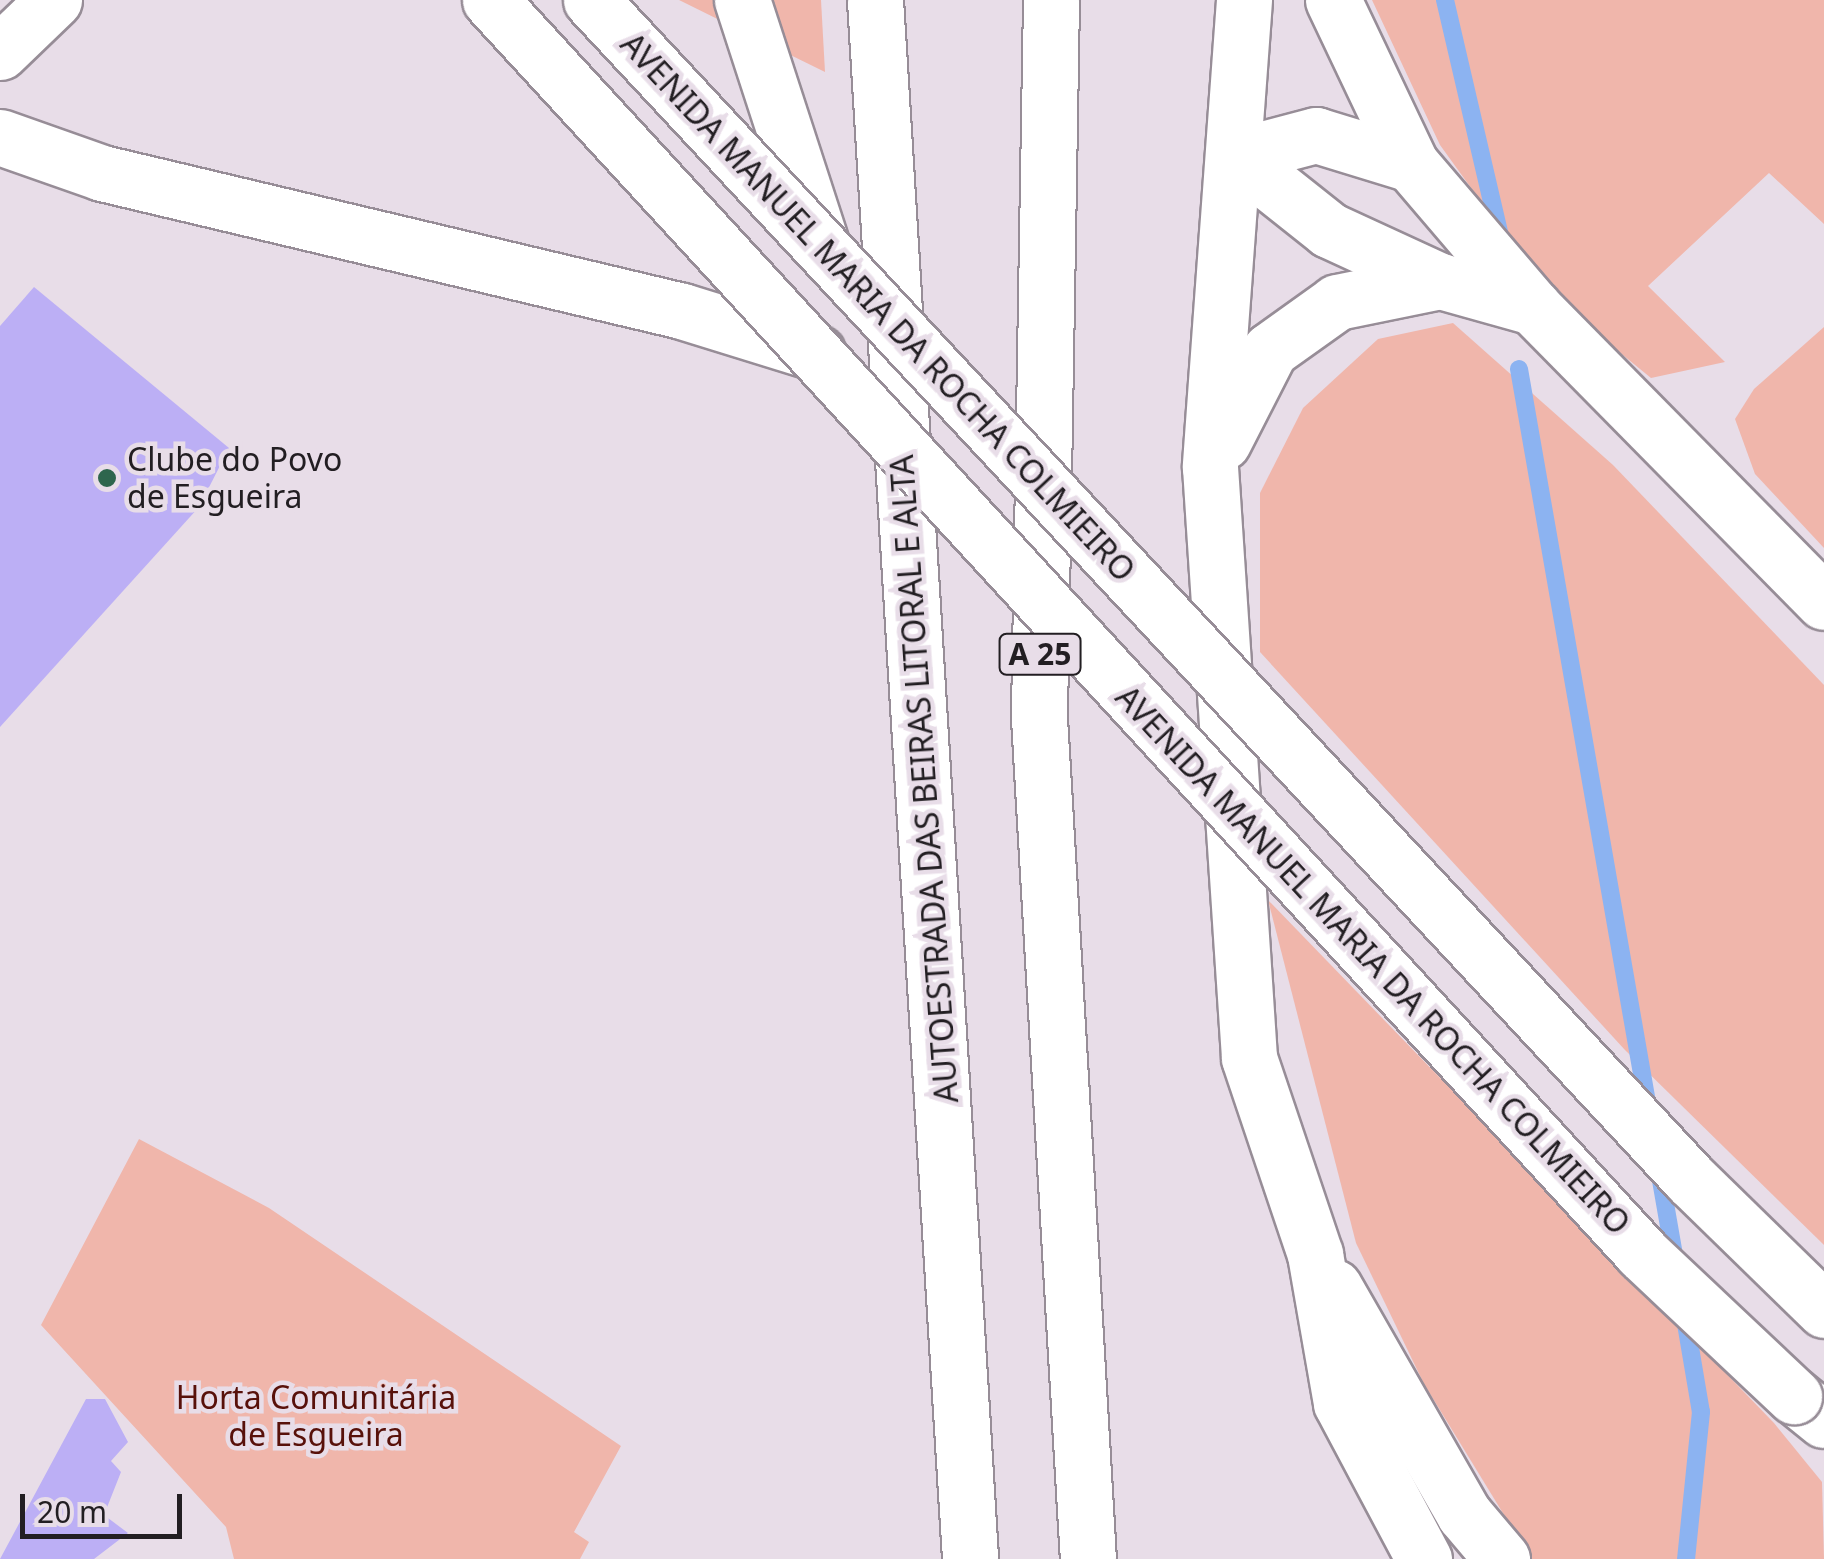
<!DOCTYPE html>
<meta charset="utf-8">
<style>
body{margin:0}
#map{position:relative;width:1824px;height:1559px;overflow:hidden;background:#e8dde8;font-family:"Noto Sans",sans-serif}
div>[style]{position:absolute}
.green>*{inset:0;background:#f0b6ab}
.stream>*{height:18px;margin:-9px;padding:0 9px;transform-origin:9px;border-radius:9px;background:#8cb3f1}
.building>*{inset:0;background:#bcaff5}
.roads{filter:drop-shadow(2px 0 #978d97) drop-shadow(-2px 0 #978d97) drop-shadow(0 2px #978d97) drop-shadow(0 -2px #978d97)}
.minor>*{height:55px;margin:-27.5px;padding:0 27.5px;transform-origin:27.5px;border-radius:27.5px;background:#fff}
.major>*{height:55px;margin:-27.5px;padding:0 27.5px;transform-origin:27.5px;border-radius:27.5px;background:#fff}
.highway>*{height:55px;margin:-27.5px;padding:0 27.5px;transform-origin:27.5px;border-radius:27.5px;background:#fff}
.bridges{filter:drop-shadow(2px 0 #978d97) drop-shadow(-2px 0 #978d97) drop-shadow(0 2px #978d97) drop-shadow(0 -2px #978d97)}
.major-bridge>*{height:55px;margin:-27.5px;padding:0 27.5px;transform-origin:27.5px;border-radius:27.5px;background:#fff}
.dots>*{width:28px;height:28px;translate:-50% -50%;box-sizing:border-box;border:5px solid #e8dde8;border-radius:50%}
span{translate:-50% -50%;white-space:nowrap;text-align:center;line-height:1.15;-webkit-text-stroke:9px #e8dde8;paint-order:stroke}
.shield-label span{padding:2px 8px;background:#e8dde8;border:2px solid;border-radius:8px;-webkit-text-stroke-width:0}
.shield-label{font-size:30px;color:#221e22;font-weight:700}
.street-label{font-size:32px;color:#221e22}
.poi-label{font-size:32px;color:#221e22}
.left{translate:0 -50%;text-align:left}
.park-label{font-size:32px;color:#58110a}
.scale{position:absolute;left:20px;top:1494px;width:162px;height:45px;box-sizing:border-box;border:5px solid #221e22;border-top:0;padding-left:12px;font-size:30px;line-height:35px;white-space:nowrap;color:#221e22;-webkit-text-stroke:8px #e8dde8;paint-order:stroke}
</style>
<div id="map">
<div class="green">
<i style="clip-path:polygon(679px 0,821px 0,825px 72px)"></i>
<i style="clip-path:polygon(1372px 0,1824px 0,1824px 224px,1769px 173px,1648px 286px,1725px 362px,1651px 378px,1547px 293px,1440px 145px)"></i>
<i style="clip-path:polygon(1453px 323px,1613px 465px,1824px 685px,1824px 1245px,1625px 1050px,1260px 652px,1260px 493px,1303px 408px,1378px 339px)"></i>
<i style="clip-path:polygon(1824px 327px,1824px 548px,1755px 474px,1735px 419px,1754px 389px)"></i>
<i style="clip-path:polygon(1268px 900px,1774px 1423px,1822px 1482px,1824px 1559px,1531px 1559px,1424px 1384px,1356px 1243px)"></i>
<i style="clip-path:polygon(139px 1139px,269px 1208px,621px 1446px,574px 1532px,589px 1542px,580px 1559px,234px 1559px,226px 1527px,41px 1325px)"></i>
</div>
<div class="stream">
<i style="left:1445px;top:0;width:238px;rotate:76.9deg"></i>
<i style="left:1519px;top:369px;width:756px;rotate:80.1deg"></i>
<i style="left:1659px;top:1169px;width:98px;rotate:80.1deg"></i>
<i style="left:1684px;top:1312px;width:101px;rotate:80.4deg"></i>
<i style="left:1701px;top:1412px;width:148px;rotate:95.8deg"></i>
</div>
<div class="building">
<i style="clip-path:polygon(34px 287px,229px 448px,199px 507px,0 727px,0 326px)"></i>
<i style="clip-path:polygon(86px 1399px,105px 1399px,128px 1442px,111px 1461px,121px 1472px,104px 1515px,128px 1533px,94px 1559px,0 1559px)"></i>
</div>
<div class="roads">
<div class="minor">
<i style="left:742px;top:0;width:256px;rotate:72deg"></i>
<i style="left:1244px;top:0;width:468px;rotate:94.2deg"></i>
<i style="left:1210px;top:467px;width:592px;rotate:86.22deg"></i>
<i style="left:1249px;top:1058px;width:207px;rotate:71.4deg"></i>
<i style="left:1315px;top:1254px;width:151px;rotate:80.1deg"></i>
<i style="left:1341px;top:1403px;width:177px;rotate:62deg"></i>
<i style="left:1333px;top:0;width:182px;rotate:64.6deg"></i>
<i style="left:0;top:52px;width:75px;rotate:-43.9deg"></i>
<i style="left:0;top:137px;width:108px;rotate:19.4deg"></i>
<i style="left:102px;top:173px;width:596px;rotate:13.38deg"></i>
<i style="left:682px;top:311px;width:142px;rotate:17.2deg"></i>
<i style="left:1236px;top:156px;width:83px;rotate:-14.7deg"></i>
<i style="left:1316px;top:135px;width:99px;rotate:17deg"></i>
<i style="left:1411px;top:164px;width:188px;rotate:49.5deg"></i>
<i style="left:1533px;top:307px;width:414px;rotate:45.4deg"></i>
<i style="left:1236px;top:156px;width:119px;rotate:38.5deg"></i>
<i style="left:1329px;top:230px;width:122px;rotate:24.7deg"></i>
<i style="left:1440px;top:281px;width:97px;rotate:15.6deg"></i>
<i style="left:1223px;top:442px;width:103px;rotate:-62.9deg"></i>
<i style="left:1270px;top:350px;width:82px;rotate:-35.6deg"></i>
<i style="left:1337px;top:302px;width:105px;rotate:-11.5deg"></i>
<i style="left:1334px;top:1287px;width:262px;rotate:60.2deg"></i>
<i style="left:1464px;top:1514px;width:59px;rotate:49.8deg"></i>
</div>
<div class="major">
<i style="left:1794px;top:1396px;width:38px;rotate:39deg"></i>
</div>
<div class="highway">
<i style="left:875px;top:0;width:1562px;rotate:86.51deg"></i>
<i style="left:1051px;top:0;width:718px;rotate:90.96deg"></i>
<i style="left:1039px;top:718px;width:842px;rotate:86.67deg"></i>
</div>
</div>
<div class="bridges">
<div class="major-bridge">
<i style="left:490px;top:0;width:1702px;rotate:47.4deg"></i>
<i style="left:1642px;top:1253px;width:209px;rotate:43.3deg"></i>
<i style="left:591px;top:0;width:1613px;rotate:47.01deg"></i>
<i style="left:1691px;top:1180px;width:186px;rotate:44.3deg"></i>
</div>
</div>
<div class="dots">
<i style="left:107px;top:478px;background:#2e664d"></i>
</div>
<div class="shield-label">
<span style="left:1040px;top:654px">A 25</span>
</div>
<div class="street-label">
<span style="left:878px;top:307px;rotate:47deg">AVENIDA MANUEL MARIA DA ROCHA COLMIEIRO</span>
<span style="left:924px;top:779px;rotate:-94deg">AUTOESTRADA DAS BEIRAS LITORAL E ALTA</span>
<span style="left:1373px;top:960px;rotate:47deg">AVENIDA MANUEL MARIA DA ROCHA COLMIEIRO</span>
</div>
<div class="poi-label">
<span class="left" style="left:127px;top:478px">Clube do Povo<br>de Esgueira</span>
</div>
<div class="park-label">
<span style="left:316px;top:1416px">Horta Comunitária<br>de Esgueira</span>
</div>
<div class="scale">20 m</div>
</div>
